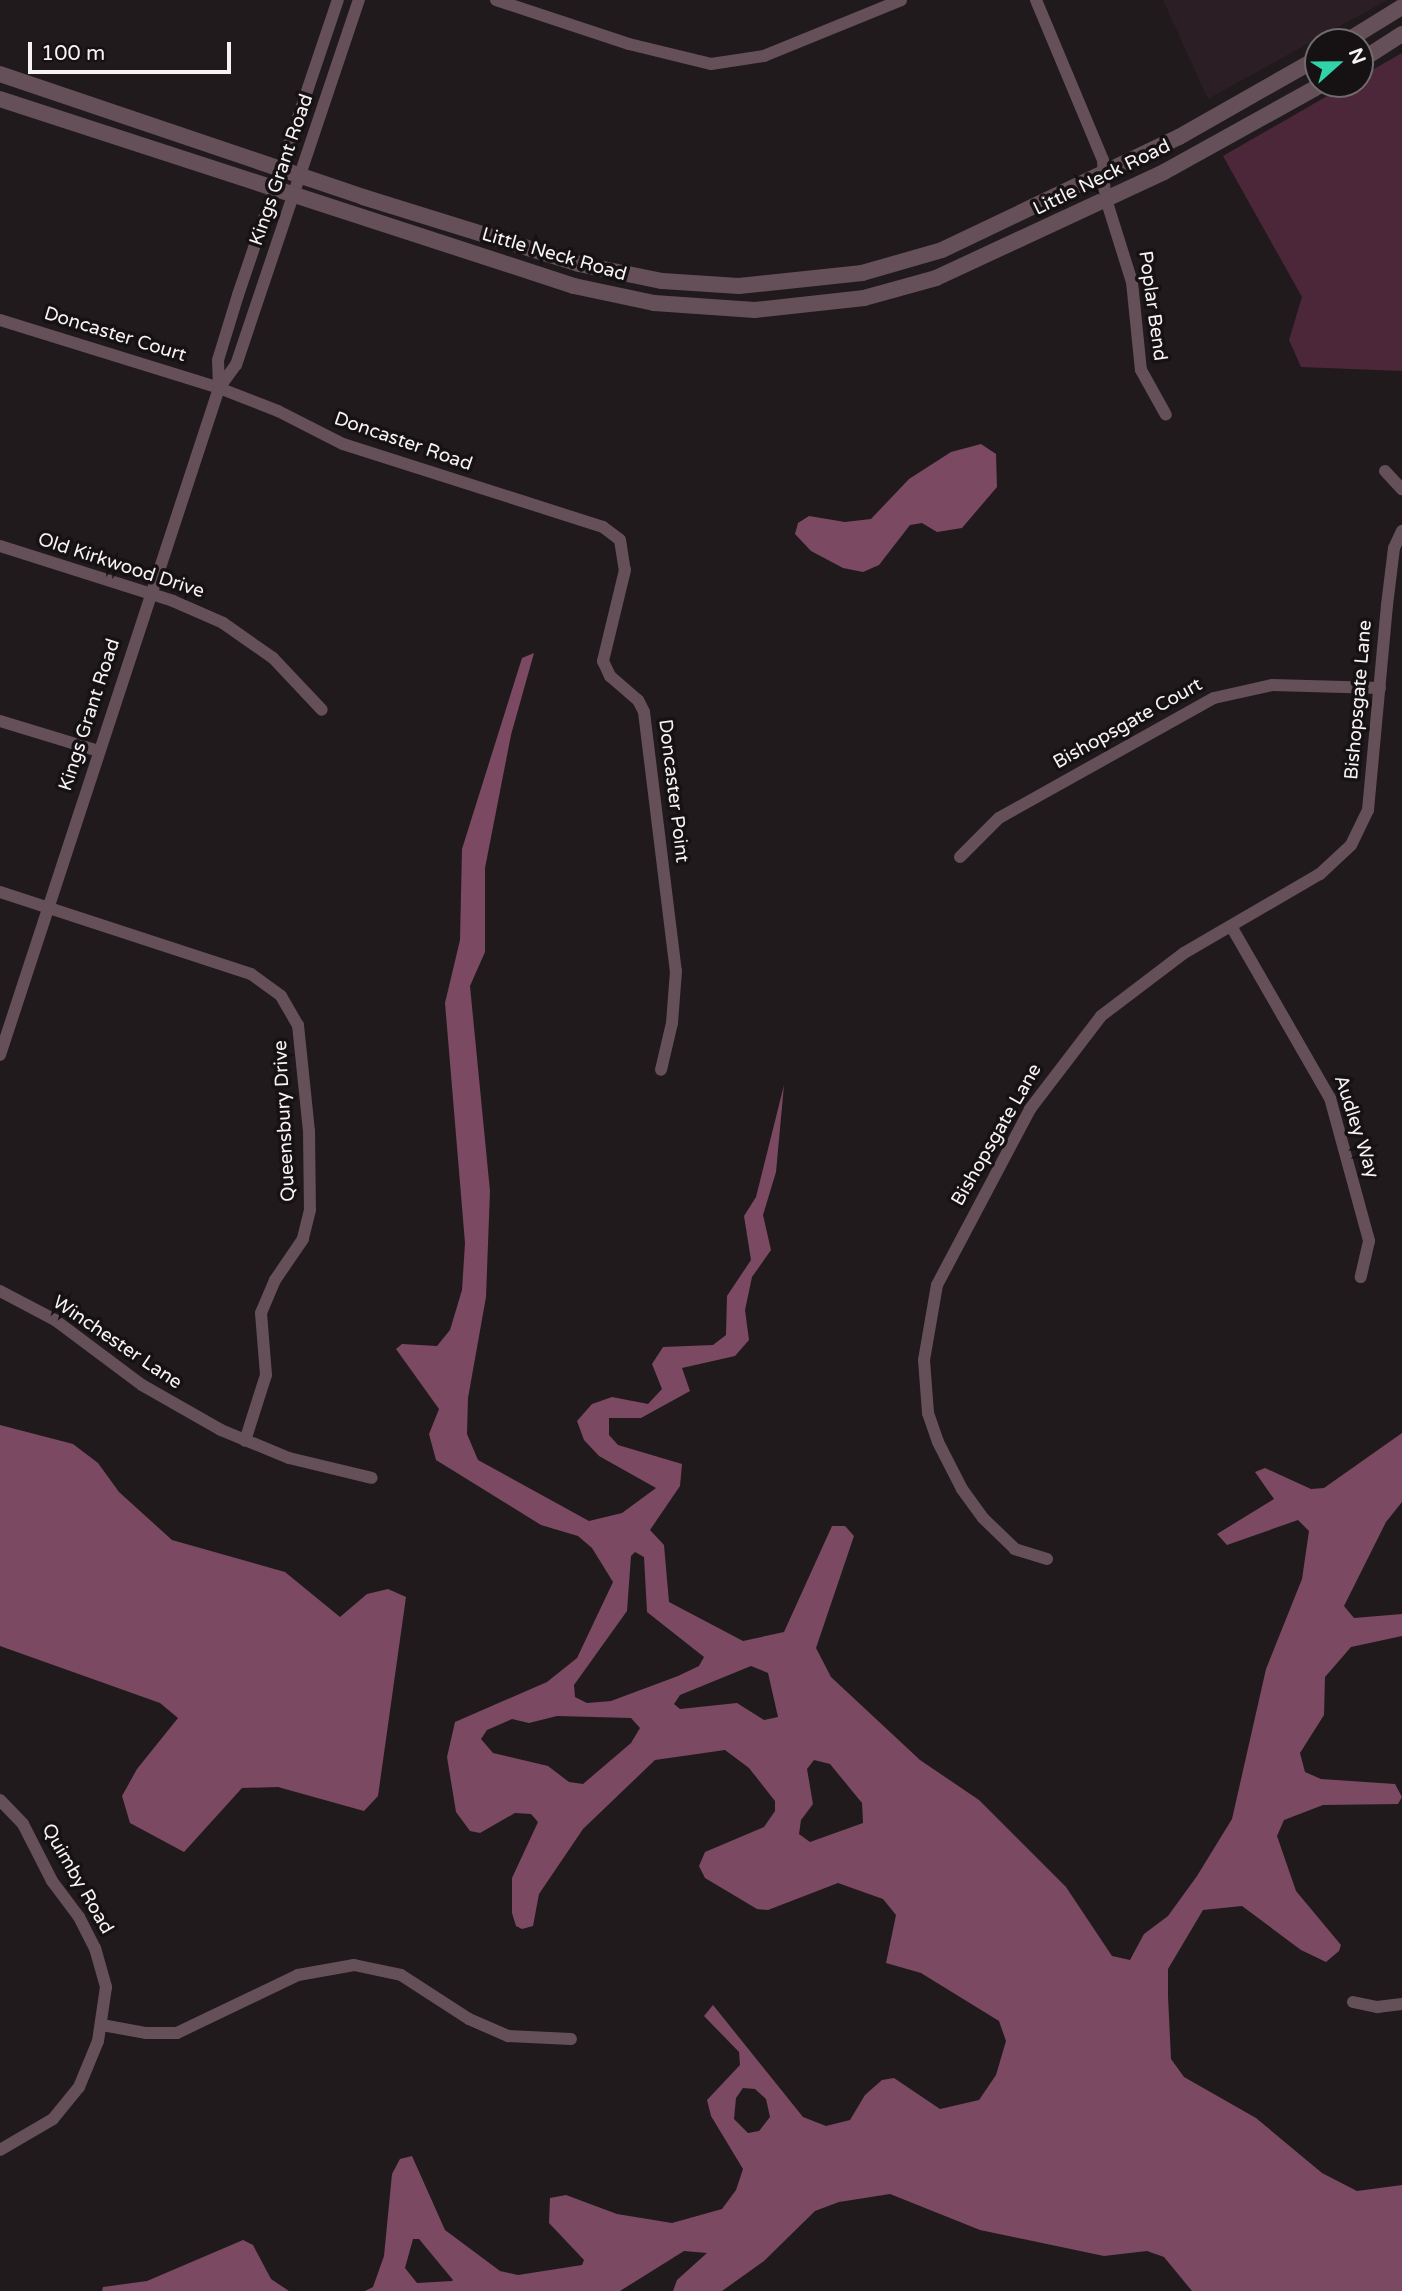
<!DOCTYPE html>
<style>
body{margin:0}
#map{position:relative;width:1402px;height:2291px;overflow:hidden;background:#201a1c;font-family:"Varela Round",sans-serif}
div>[style]{position:absolute}
.built>*{inset:0;background:#2b1f25}
.green>*{inset:0;background:#4c2739}
.water>*{inset:0;background:#7b4961}
.minor>*{height:12px;margin:-6px;padding:0 6px;transform-origin:6px;border-radius:6px;background:#654f59}
.tertiary>*{height:16px;margin:-8px;padding:0 8px;transform-origin:8px;border-radius:8px;background:#654f59}
span{translate:-50% -50%;white-space:nowrap;text-align:center;line-height:1.15;-webkit-text-stroke:7px #161113;paint-order:stroke}
.street-label{font-size:19px;color:#f7f3f5}
.north{position:absolute;left:1304px;top:28px;width:70px;height:70px;box-sizing:border-box;background:#161113;border:2px solid #706b6d;border-radius:50%;rotate:69deg;font-size:19px;font-weight:700;line-height:28px;text-align:center;color:#f7f3f5}
.north::after{content:'';display:block;margin:auto;width:24px;height:32px;background:#31d4a9;clip-path:polygon(50% 0,100% 100%,50% 72%,0 100%)}
.scale{position:absolute;left:28px;top:42px;width:203px;height:32px;box-sizing:border-box;border:4px solid #f7f3f5;border-top:0;padding-left:9px;font-size:21px;line-height:24px;white-space:nowrap;color:#f7f3f5;-webkit-text-stroke:5px #161113;paint-order:stroke}
</style>
<div id="map">
<div class="built">
<i style="clip-path:polygon(1163px 0,1387px 0,1208px 99px)"></i>
</div>
<div class="green">
<i style="clip-path:polygon(1402px 53px,1402px 371px,1301px 367px,1289px 340px,1302px 297px,1223px 156px,1348px 84px,1360px 84px,1360px 77px)"></i>
</div>
<div class="water">
<i style="clip-path:polygon(981px 444px,996px 454px,997px 487px,962px 528px,937px 532px,922px 523px,910px 525px,879px 565px,863px 572px,843px 568px,811px 551px,795px 534px,798px 523px,809px 516px,845px 522px,871px 519px,909px 479px,951px 452px)"></i>
<i style="clip-path:polygon(evenodd,534px 653px,511px 735px,485px 868px,485px 952px,470px 986px,490px 1191px,486px 1297px,468px 1398px,467px 1434px,478px 1460px,589px 1521px,622px 1513px,656px 1488px,599px 1456px,584px 1440px,577px 1421px,592px 1404px,612px 1397px,648px 1404px,662px 1389px,652px 1364px,663px 1347px,713px 1345px,726px 1335px,727px 1296px,751px 1260px,744px 1216px,756px 1197px,784px 1085px,776px 1172px,763px 1215px,771px 1250px,752px 1277px,745px 1310px,749px 1340px,735px 1356px,682px 1368px,690px 1391px,641px 1418px,609px 1418px,609px 1435px,618px 1445px,682px 1464px,680px 1486px,650px 1530px,664px 1545px,669px 1602px,743px 1641px,784px 1632px,832px 1526px,845px 1526px,854px 1536px,816px 1648px,831px 1677px,920px 1760px,979px 1800px,1066px 1887px,1112px 1956px,1130px 1960px,1144px 1934px,1168px 1916px,1197px 1876px,1232px 1819px,1266px 1669px,1302px 1579px,1309px 1531px,1298px 1520px,1227px 1545px,1217px 1534px,1274px 1499px,1255px 1472px,1265px 1468px,1311px 1489px,1324px 1488px,1402px 1433px,1402px 1502px,1386px 1522px,1344px 1606px,1354px 1618px,1402px 1614px,1402px 1636px,1351px 1647px,1325px 1677px,1324px 1715px,1300px 1753px,1305px 1772px,1321px 1779px,1395px 1784px,1402px 1797px,1398px 1804px,1323px 1805px,1284px 1820px,1277px 1836px,1296px 1891px,1341px 1945px,1339px 1951px,1326px 1962px,1301px 1950px,1242px 1906px,1203px 1910px,1168px 1969px,1168px 1996px,1171px 2059px,1184px 2077px,1256px 2118px,1322px 2173px,1357px 2191px,1402px 2185px,1402px 2291px,1192px 2291px,1164px 2257px,1147px 2251px,1104px 2256px,980px 2230px,890px 2194px,839px 2202px,815px 2211px,764px 2261px,722px 2291px,673px 2291px,677px 2280px,707px 2253px,684px 2251px,620px 2291px,365px 2291px,373px 2287px,384px 2256px,392px 2174px,400px 2159px,412px 2156px,445px 2230px,500px 2271px,518px 2275px,582px 2265px,584px 2260px,549px 2223px,550px 2198px,566px 2195px,617px 2214px,672px 2223px,722px 2209px,736px 2190px,743px 2169px,711px 2116px,707px 2100px,740px 2065px,739px 2052px,704px 2016px,713px 2005px,803px 2117px,826px 2126px,850px 2120px,865px 2095px,882px 2080px,894px 2078px,940px 2109px,979px 2100px,996px 2075px,1006px 2041px,999px 2021px,921px 1973px,886px 1963px,896px 1915px,883px 1899px,838px 1883px,768px 1910px,757px 1909px,705px 1878px,699px 1866px,705px 1852px,764px 1827px,775px 1811px,775px 1801px,749px 1768px,725px 1750px,655px 1760px,583px 1829px,539px 1894px,533px 1926px,522px 1929px,516px 1926px,512px 1913px,512px 1878px,538px 1822px,531px 1814px,515px 1813px,480px 1833px,470px 1831px,456px 1812px,447px 1757px,455px 1722px,547px 1682px,577px 1658px,613px 1582px,592px 1548px,578px 1536px,541px 1525px,436px 1460px,429px 1434px,439px 1409px,396px 1349px,402px 1344px,437px 1346px,450px 1330px,462px 1290px,465px 1243px,445px 1003px,460px 940px,462px 849px,522px 658px,534px 653px,635px 1552px,644px 1557px,647px 1612px,704px 1657px,699px 1666px,678px 1676px,611px 1701px,587px 1703px,575px 1697px,574px 1685px,627px 1611px,631px 1556px,635px 1552px,534px 653px,751px 1666px,768px 1673px,778px 1717px,764px 1720px,737px 1703px,680px 1709px,674px 1704px,680px 1695px,751px 1666px,534px 653px,557px 1716px,631px 1718px,640px 1728px,631px 1743px,583px 1784px,569px 1782px,548px 1766px,493px 1753px,481px 1739px,487px 1730px,512px 1719px,529px 1723px,557px 1716px,534px 653px,814px 1760px,830px 1764px,862px 1803px,863px 1823px,810px 1842px,799px 1834px,801px 1820px,813px 1804px,807px 1769px,814px 1760px,534px 653px,743px 2088px,755px 2089px,766px 2099px,770px 2117px,759px 2131px,748px 2133px,734px 2119px,736px 2098px,743px 2088px,534px 653px,419px 2239px,453px 2280px,452px 2281px,417px 2283px,405px 2268px,413px 2239px,419px 2239px)"></i>
<i style="clip-path:polygon(0 1425px,73px 1444px,98px 1463px,119px 1492px,172px 1540px,285px 1572px,340px 1617px,367px 1594px,388px 1589px,406px 1597px,378px 1796px,364px 1811px,278px 1787px,242px 1788px,184px 1852px,130px 1823px,122px 1796px,137px 1769px,178px 1718px,160px 1703px,0 1646px)"></i>
<i style="clip-path:polygon(243px 2240px,253px 2245px,271px 2279px,289px 2291px,102px 2291px,103px 2287px,147px 2281px)"></i>
</div>
<div class="minor">
<i style="left:496px;top:0;width:140px;rotate:18.3deg"></i>
<i style="left:629px;top:44px;width:84px;rotate:13.7deg"></i>
<i style="left:711px;top:64px;width:54px;rotate:-8.6deg"></i>
<i style="left:764px;top:56px;width:148px;rotate:-22.2deg"></i>
<i style="left:1036px;top:0;width:173px;rotate:67.3deg"></i>
<i style="left:1103px;top:160px;width:36px;rotate:87deg"></i>
<i style="left:1105px;top:196px;width:90px;rotate:72.6deg"></i>
<i style="left:1132px;top:282px;width:88px;rotate:84.2deg"></i>
<i style="left:1141px;top:370px;width:51px;rotate:60.9deg"></i>
<i style="left:0;top:320px;width:229px;rotate:17.2deg"></i>
<i style="left:219px;top:388px;width:63px;rotate:21.3deg"></i>
<i style="left:278px;top:411px;width:73px;rotate:26.9deg"></i>
<i style="left:343px;top:444px;width:273px;rotate:17.7deg"></i>
<i style="left:603px;top:527px;width:21px;rotate:37deg"></i>
<i style="left:620px;top:540px;width:30px;rotate:81deg"></i>
<i style="left:625px;top:570px;width:94px;rotate:103.6deg"></i>
<i style="left:603px;top:661px;width:17px;rotate:65deg"></i>
<i style="left:610px;top:676px;width:37px;rotate:41deg"></i>
<i style="left:638px;top:700px;width:13px;rotate:63deg"></i>
<i style="left:644px;top:712px;width:261px;rotate:83deg"></i>
<i style="left:676px;top:971px;width:52px;rotate:94.4deg"></i>
<i style="left:672px;top:1023px;width:48px;rotate:103.2deg"></i>
<i style="left:219px;top:388px;width:28px;rotate:-92deg"></i>
<i style="left:218px;top:360px;width:68px;rotate:-72.9deg"></i>
<i style="left:238px;top:295px;width:311px;rotate:-71.3deg"></i>
<i style="left:1385px;top:471px;width:25px;rotate:47deg"></i>
<i style="left:0;top:546px;width:182px;rotate:17.6deg"></i>
<i style="left:173px;top:601px;width:55px;rotate:23.7deg"></i>
<i style="left:223px;top:623px;width:61px;rotate:35deg"></i>
<i style="left:273px;top:658px;width:71px;rotate:46.7deg"></i>
<i style="left:0;top:721px;width:103px;rotate:16.9deg"></i>
<i style="left:960px;top:857px;width:55px;rotate:-45deg"></i>
<i style="left:999px;top:818px;width:246px;rotate:-29.2deg"></i>
<i style="left:1214px;top:698px;width:59px;rotate:-12.6deg"></i>
<i style="left:1272px;top:685px;width:108px;rotate:1.6deg"></i>
<i style="left:0;top:892px;width:264px;rotate:18.1deg"></i>
<i style="left:251px;top:974px;width:37px;rotate:36deg"></i>
<i style="left:281px;top:996px;width:34px;rotate:60deg"></i>
<i style="left:298px;top:1025px;width:107px;rotate:84.1deg"></i>
<i style="left:309px;top:1131px;width:79px;rotate:89.3deg"></i>
<i style="left:310px;top:1210px;width:30px;rotate:104deg"></i>
<i style="left:303px;top:1239px;width:50px;rotate:124.3deg"></i>
<i style="left:275px;top:1280px;width:36px;rotate:113deg"></i>
<i style="left:261px;top:1313px;width:62px;rotate:85.4deg"></i>
<i style="left:266px;top:1375px;width:69px;rotate:107.7deg"></i>
<i style="left:1231px;top:926px;width:198px;rotate:60.1deg"></i>
<i style="left:1330px;top:1098px;width:148px;rotate:74.7deg"></i>
<i style="left:1369px;top:1241px;width:37px;rotate:103deg"></i>
<i style="left:0;top:1055px;width:702px;rotate:-71.82deg"></i>
<i style="left:219px;top:388px;width:29px;rotate:-54deg"></i>
<i style="left:236px;top:365px;width:385px;rotate:-71.4deg"></i>
<i style="left:0;top:1291px;width:62px;rotate:27.8deg"></i>
<i style="left:55px;top:1320px;width:109px;rotate:36.8deg"></i>
<i style="left:142px;top:1385px;width:91px;rotate:29.7deg"></i>
<i style="left:221px;top:1430px;width:74px;rotate:22.4deg"></i>
<i style="left:289px;top:1458px;width:85px;rotate:13.5deg"></i>
<i style="left:1047px;top:1559px;width:34px;rotate:-163deg"></i>
<i style="left:1015px;top:1549px;width:45px;rotate:-135.9deg"></i>
<i style="left:983px;top:1518px;width:36px;rotate:-126deg"></i>
<i style="left:962px;top:1489px;width:53px;rotate:-117.1deg"></i>
<i style="left:938px;top:1442px;width:31px;rotate:-109deg"></i>
<i style="left:928px;top:1413px;width:53px;rotate:-94.3deg"></i>
<i style="left:924px;top:1360px;width:76px;rotate:-80.2deg"></i>
<i style="left:937px;top:1285px;width:199px;rotate:-62.1deg"></i>
<i style="left:1030px;top:1109px;width:117px;rotate:-52.6deg"></i>
<i style="left:1101px;top:1016px;width:104px;rotate:-37.2deg"></i>
<i style="left:1184px;top:953px;width:157px;rotate:-30.2deg"></i>
<i style="left:1320px;top:874px;width:42px;rotate:-43.1deg"></i>
<i style="left:1351px;top:845px;width:39px;rotate:-64deg"></i>
<i style="left:1368px;top:810px;width:206px;rotate:-84.7deg"></i>
<i style="left:1387px;top:605px;width:57px;rotate:-83deg"></i>
<i style="left:1394px;top:548px;width:19px;rotate:-65deg"></i>
<i style="left:0;top:1800px;width:33px;rotate:46deg"></i>
<i style="left:23px;top:1824px;width:64px;rotate:63deg"></i>
<i style="left:52px;top:1881px;width:45px;rotate:53.1deg"></i>
<i style="left:79px;top:1917px;width:35px;rotate:63deg"></i>
<i style="left:95px;top:1948px;width:41px;rotate:74.2deg"></i>
<i style="left:106px;top:1987px;width:55px;rotate:98.4deg"></i>
<i style="left:98px;top:2041px;width:50px;rotate:112.4deg"></i>
<i style="left:79px;top:2087px;width:41px;rotate:129.1deg"></i>
<i style="left:53px;top:2119px;width:61px;rotate:149.7deg"></i>
<i style="left:1353px;top:2002px;width:25px;rotate:12deg"></i>
<i style="left:1377px;top:2007px;width:25px;rotate:-7deg"></i>
<i style="left:102px;top:2025px;width:45px;rotate:10.3deg"></i>
<i style="left:146px;top:2033px;width:31px"></i>
<i style="left:177px;top:2033px;width:134px;rotate:-25.6deg"></i>
<i style="left:298px;top:1975px;width:57px;rotate:-10.1deg"></i>
<i style="left:354px;top:1965px;width:48px;rotate:12deg"></i>
<i style="left:401px;top:1975px;width:81px;rotate:32.9deg"></i>
<i style="left:469px;top:2019px;width:43px;rotate:23.6deg"></i>
<i style="left:508px;top:2036px;width:63px;rotate:2.7deg"></i>
</div>
<div class="tertiary">
<i style="left:1345px;top:42px;width:67px;rotate:-31.6deg"></i>
<i style="left:1360px;top:61px;width:50px;rotate:-32.7deg"></i>
<i style="left:0;top:74px;width:383px;rotate:18.7deg"></i>
<i style="left:363px;top:197px;width:226px;rotate:17.2deg"></i>
<i style="left:579px;top:264px;width:85px;rotate:11.6deg"></i>
<i style="left:662px;top:281px;width:77px;rotate:3.7deg"></i>
<i style="left:739px;top:286px;width:124px;rotate:-6deg"></i>
<i style="left:862px;top:273px;width:83px;rotate:-16deg"></i>
<i style="left:942px;top:250px;width:263px;rotate:-25.5deg"></i>
<i style="left:1179px;top:137px;width:160px;rotate:-29.6deg"></i>
<i style="left:0;top:99px;width:604px;rotate:18.04deg"></i>
<i style="left:574px;top:286px;width:82px;rotate:12deg"></i>
<i style="left:654px;top:303px;width:101px;rotate:4deg"></i>
<i style="left:755px;top:310px;width:110px;rotate:-6.3deg"></i>
<i style="left:864px;top:298px;width:75px;rotate:-15.5deg"></i>
<i style="left:936px;top:278px;width:251px;rotate:-24.9deg"></i>
<i style="left:1164px;top:172px;width:182px;rotate:-29deg"></i>
</div>
<div class="street-label">
<span style="left:282px;top:170px;rotate:-71deg">Kings Grant Road</span>
<span style="left:1102px;top:178px;rotate:-26deg">Little Neck Road</span>
<span style="left:554px;top:255px;rotate:16deg">Little Neck Road</span>
<span style="left:1152px;top:306px;rotate:82deg">Poplar Bend</span>
<span style="left:115px;top:335px;rotate:17deg">Doncaster Court</span>
<span style="left:403px;top:442px;rotate:19deg">Doncaster Road</span>
<span style="left:121px;top:566px;rotate:18deg">Old Kirkwood Drive</span>
<span style="left:1359px;top:700px;rotate:-85deg">Bishopsgate Lane</span>
<span style="left:90px;top:715px;rotate:-72deg">Kings Grant Road</span>
<span style="left:1128px;top:724px;rotate:-29deg">Bishopsgate Court</span>
<span style="left:673px;top:791px;rotate:83deg">Doncaster Point</span>
<span style="left:285px;top:1121px;rotate:-93deg">Queensbury Drive</span>
<span style="left:1356px;top:1127px;rotate:72deg">Audley Way</span>
<span style="left:997px;top:1135px;rotate:-60deg">Bishopsgate Lane</span>
<span style="left:117px;top:1343px;rotate:34deg">Winchester Lane</span>
<span style="left:77px;top:1879px;rotate:60deg">Quimby Road</span>
</div>
<div class="north">N</div>
<div class="scale">100 m</div>
</div>
